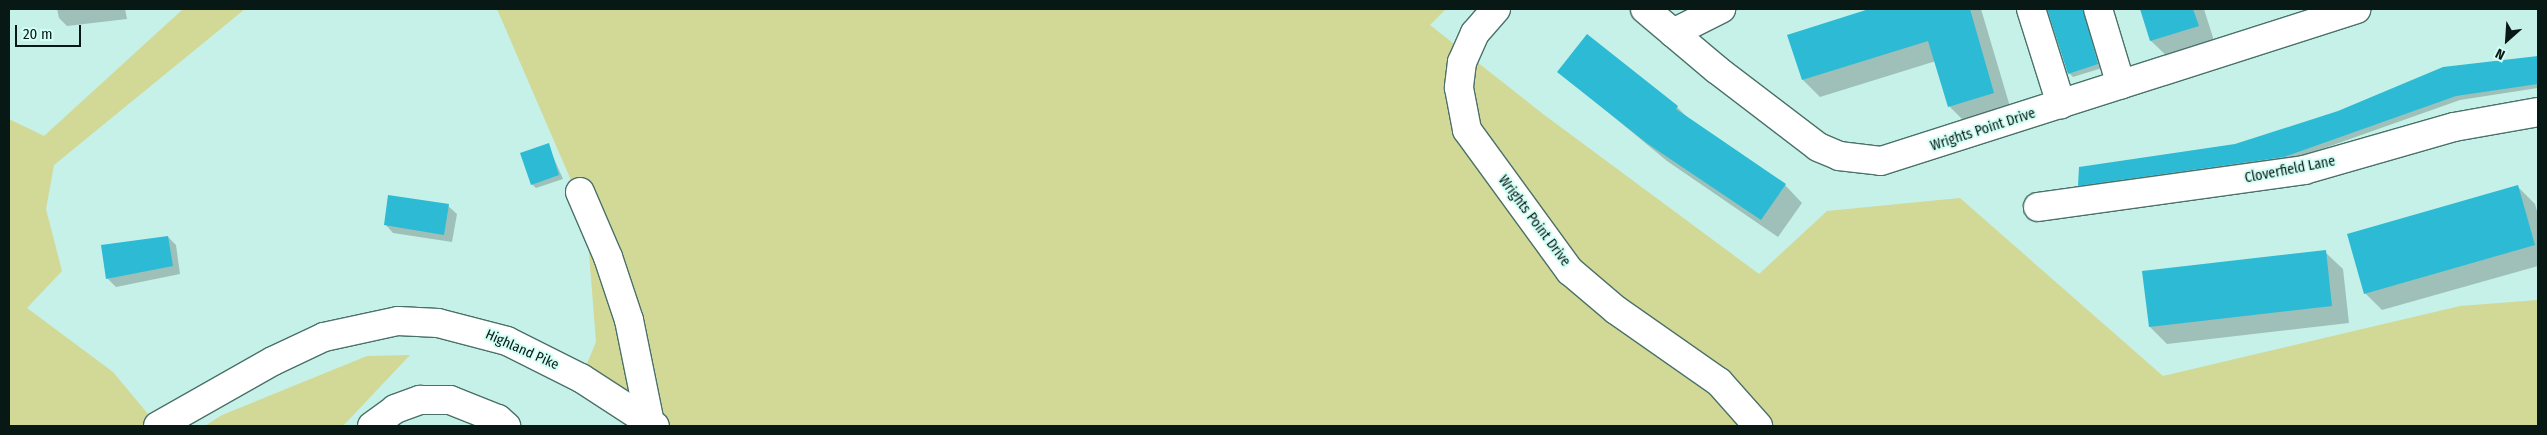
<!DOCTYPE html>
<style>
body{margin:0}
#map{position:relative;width:2547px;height:435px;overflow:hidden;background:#c6f1e8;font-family:"Fira Sans Condensed",sans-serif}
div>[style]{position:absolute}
.green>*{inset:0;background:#d2d895}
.shadow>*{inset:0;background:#0003}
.building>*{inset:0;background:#2cbad4}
.roads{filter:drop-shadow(1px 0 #4a7169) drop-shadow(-1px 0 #4a7169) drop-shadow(0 1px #4a7169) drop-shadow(0 -1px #4a7169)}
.minor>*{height:28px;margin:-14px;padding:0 14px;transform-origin:14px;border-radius:14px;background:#fff}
span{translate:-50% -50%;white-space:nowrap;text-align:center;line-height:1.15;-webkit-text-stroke:4px #d3fff5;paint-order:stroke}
.street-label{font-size:14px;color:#081815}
.frame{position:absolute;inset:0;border:10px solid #081815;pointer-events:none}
.north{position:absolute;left:2482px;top:15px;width:50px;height:50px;-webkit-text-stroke:4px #d3fff5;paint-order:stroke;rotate:206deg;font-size:14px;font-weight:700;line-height:20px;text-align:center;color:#081815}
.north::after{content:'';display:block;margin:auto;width:18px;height:22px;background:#081815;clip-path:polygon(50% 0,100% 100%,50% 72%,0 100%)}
.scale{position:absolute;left:15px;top:25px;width:66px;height:22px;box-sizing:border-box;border:2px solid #081815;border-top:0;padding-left:6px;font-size:15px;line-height:18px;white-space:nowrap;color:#081815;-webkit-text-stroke:4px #d3fff5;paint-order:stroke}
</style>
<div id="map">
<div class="green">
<i style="clip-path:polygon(183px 9px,245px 9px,54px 165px,46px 209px,62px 271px,27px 308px,113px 372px,158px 426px,9px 426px,9px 119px,44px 136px)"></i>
<i style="clip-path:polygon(497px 9px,1446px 9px,1430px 25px,1543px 114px,1759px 274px,1827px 211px,1960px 198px,2163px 376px,2460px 306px,2538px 300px,2538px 426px,655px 426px,581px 378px,596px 342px,586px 215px)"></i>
<i style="clip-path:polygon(410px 355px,343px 426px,205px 426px,222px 415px,367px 356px)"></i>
</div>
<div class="shadow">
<i style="clip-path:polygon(57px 9px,125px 9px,127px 19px,67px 26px,59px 18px)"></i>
<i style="clip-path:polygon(1873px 9px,1981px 9px,2011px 110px,1966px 123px,1949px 106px,1936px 61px,1820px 97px,1803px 80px,1789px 35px)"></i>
<i style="clip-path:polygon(2049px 9px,2086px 9px,2102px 68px,2073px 77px,2069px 73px)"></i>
<i style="clip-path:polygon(2141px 9px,2204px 9px,2215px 44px,2169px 58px,2151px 41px)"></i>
<i style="clip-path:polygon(2538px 57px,2538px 88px,2460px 100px,2288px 161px,2083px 189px,2079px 185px,2235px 146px,2338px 113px,2443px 68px)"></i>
<i style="clip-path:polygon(1558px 71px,1677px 107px,1690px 120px,1785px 185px,1802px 203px,1778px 237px,1667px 161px)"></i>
<i style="clip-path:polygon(548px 145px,563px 179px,536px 188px,532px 184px)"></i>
<i style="clip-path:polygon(2518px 187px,2535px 204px,2538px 215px,2538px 266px,2382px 310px,2365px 293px)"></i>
<i style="clip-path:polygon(448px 206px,457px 214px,452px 242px,393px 233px,385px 224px)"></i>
<i style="clip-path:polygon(168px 237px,176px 245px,180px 274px,116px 287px,108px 279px)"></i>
<i style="clip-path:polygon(2325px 252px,2343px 269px,2349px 323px,2167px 344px,2150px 327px)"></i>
</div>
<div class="building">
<i style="clip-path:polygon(1869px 9px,1970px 9px,1994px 93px,1948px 107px,1928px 41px,1802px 80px,1787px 35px)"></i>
<i style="clip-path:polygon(2047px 9px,2083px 9px,2098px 64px,2068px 74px)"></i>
<i style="clip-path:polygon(2140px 9px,2193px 9px,2199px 26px,2150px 41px)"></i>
<i style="clip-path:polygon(1587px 34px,1678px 106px,1676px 109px,1786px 184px,1761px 220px,1648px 144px,1557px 72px)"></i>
<i style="clip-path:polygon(2538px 56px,2538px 84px,2456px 96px,2284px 157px,2078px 186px,2079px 167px,2235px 144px,2338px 111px,2443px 67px)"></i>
<i style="clip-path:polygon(549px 143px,559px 175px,531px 185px,520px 153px)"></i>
<i style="clip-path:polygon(2518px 185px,2535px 245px,2364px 294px,2347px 234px)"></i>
<i style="clip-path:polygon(388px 195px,449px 204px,444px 235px,384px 225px)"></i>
<i style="clip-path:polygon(168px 236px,173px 266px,106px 279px,101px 245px)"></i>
<i style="clip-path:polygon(2326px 250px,2332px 306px,2149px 327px,2142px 271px)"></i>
</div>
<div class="roads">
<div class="minor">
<i style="left:1496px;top:9px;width:32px;rotate:131deg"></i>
<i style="left:1475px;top:33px;width:32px;rotate:114deg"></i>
<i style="left:1462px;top:62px;width:26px;rotate:97deg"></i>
<i style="left:1459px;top:88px;width:43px;rotate:79.2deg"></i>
<i style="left:1467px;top:130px;width:175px;rotate:53.9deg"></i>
<i style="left:1570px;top:271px;width:60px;rotate:40.3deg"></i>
<i style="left:1616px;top:310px;width:126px;rotate:35deg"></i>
<i style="left:1719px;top:382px;width:59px;rotate:48.4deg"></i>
<i style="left:1645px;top:9px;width:93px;rotate:40.2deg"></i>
<i style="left:1716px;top:69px;width:128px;rotate:37.4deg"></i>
<i style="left:1818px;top:147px;width:23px;rotate:23deg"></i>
<i style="left:1839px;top:156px;width:42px;rotate:6.8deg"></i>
<i style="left:1881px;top:161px;width:499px;rotate:-17.7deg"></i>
<i style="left:2031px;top:9px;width:100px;rotate:72.5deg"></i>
<i style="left:2098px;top:9px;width:79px;rotate:73.2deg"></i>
<i style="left:1673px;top:33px;width:54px;rotate:-26.6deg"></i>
<i style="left:580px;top:192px;width:71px;rotate:66.7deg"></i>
<i style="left:608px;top:257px;width:66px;rotate:71.6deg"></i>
<i style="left:629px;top:320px;width:105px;rotate:78.5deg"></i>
<i style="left:2038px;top:207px;width:269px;rotate:-7.9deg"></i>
<i style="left:2304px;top:170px;width:156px;rotate:-16deg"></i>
<i style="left:2454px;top:127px;width:85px;rotate:-10.1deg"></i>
<i style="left:158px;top:426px;width:132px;rotate:-29.5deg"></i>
<i style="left:273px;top:361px;width:56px;rotate:-25.2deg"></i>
<i style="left:324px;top:337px;width:76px;rotate:-12.2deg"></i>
<i style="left:398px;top:321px;width:40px;rotate:2.9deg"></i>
<i style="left:438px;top:323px;width:71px;rotate:14.6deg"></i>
<i style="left:507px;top:341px;width:83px;rotate:26.6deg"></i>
<i style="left:581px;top:378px;width:88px;rotate:33deg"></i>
<i style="left:372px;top:426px;width:29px;rotate:-36deg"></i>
<i style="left:395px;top:409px;width:27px;rotate:-20deg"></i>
<i style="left:420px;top:400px;width:30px"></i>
<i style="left:450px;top:400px;width:52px;rotate:21.6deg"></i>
<i style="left:498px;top:419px;width:11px;rotate:41deg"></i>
</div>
</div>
<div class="street-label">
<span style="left:1983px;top:130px;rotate:-18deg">Wrights Point Drive</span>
<span style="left:2290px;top:170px;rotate:-11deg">Cloverfield Lane</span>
<span style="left:1534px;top:221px;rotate:53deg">Wrights Point Drive</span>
<span style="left:522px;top:350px;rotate:24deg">Highland Pike</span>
</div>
<div class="frame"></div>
<div class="north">N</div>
<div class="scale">20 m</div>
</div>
